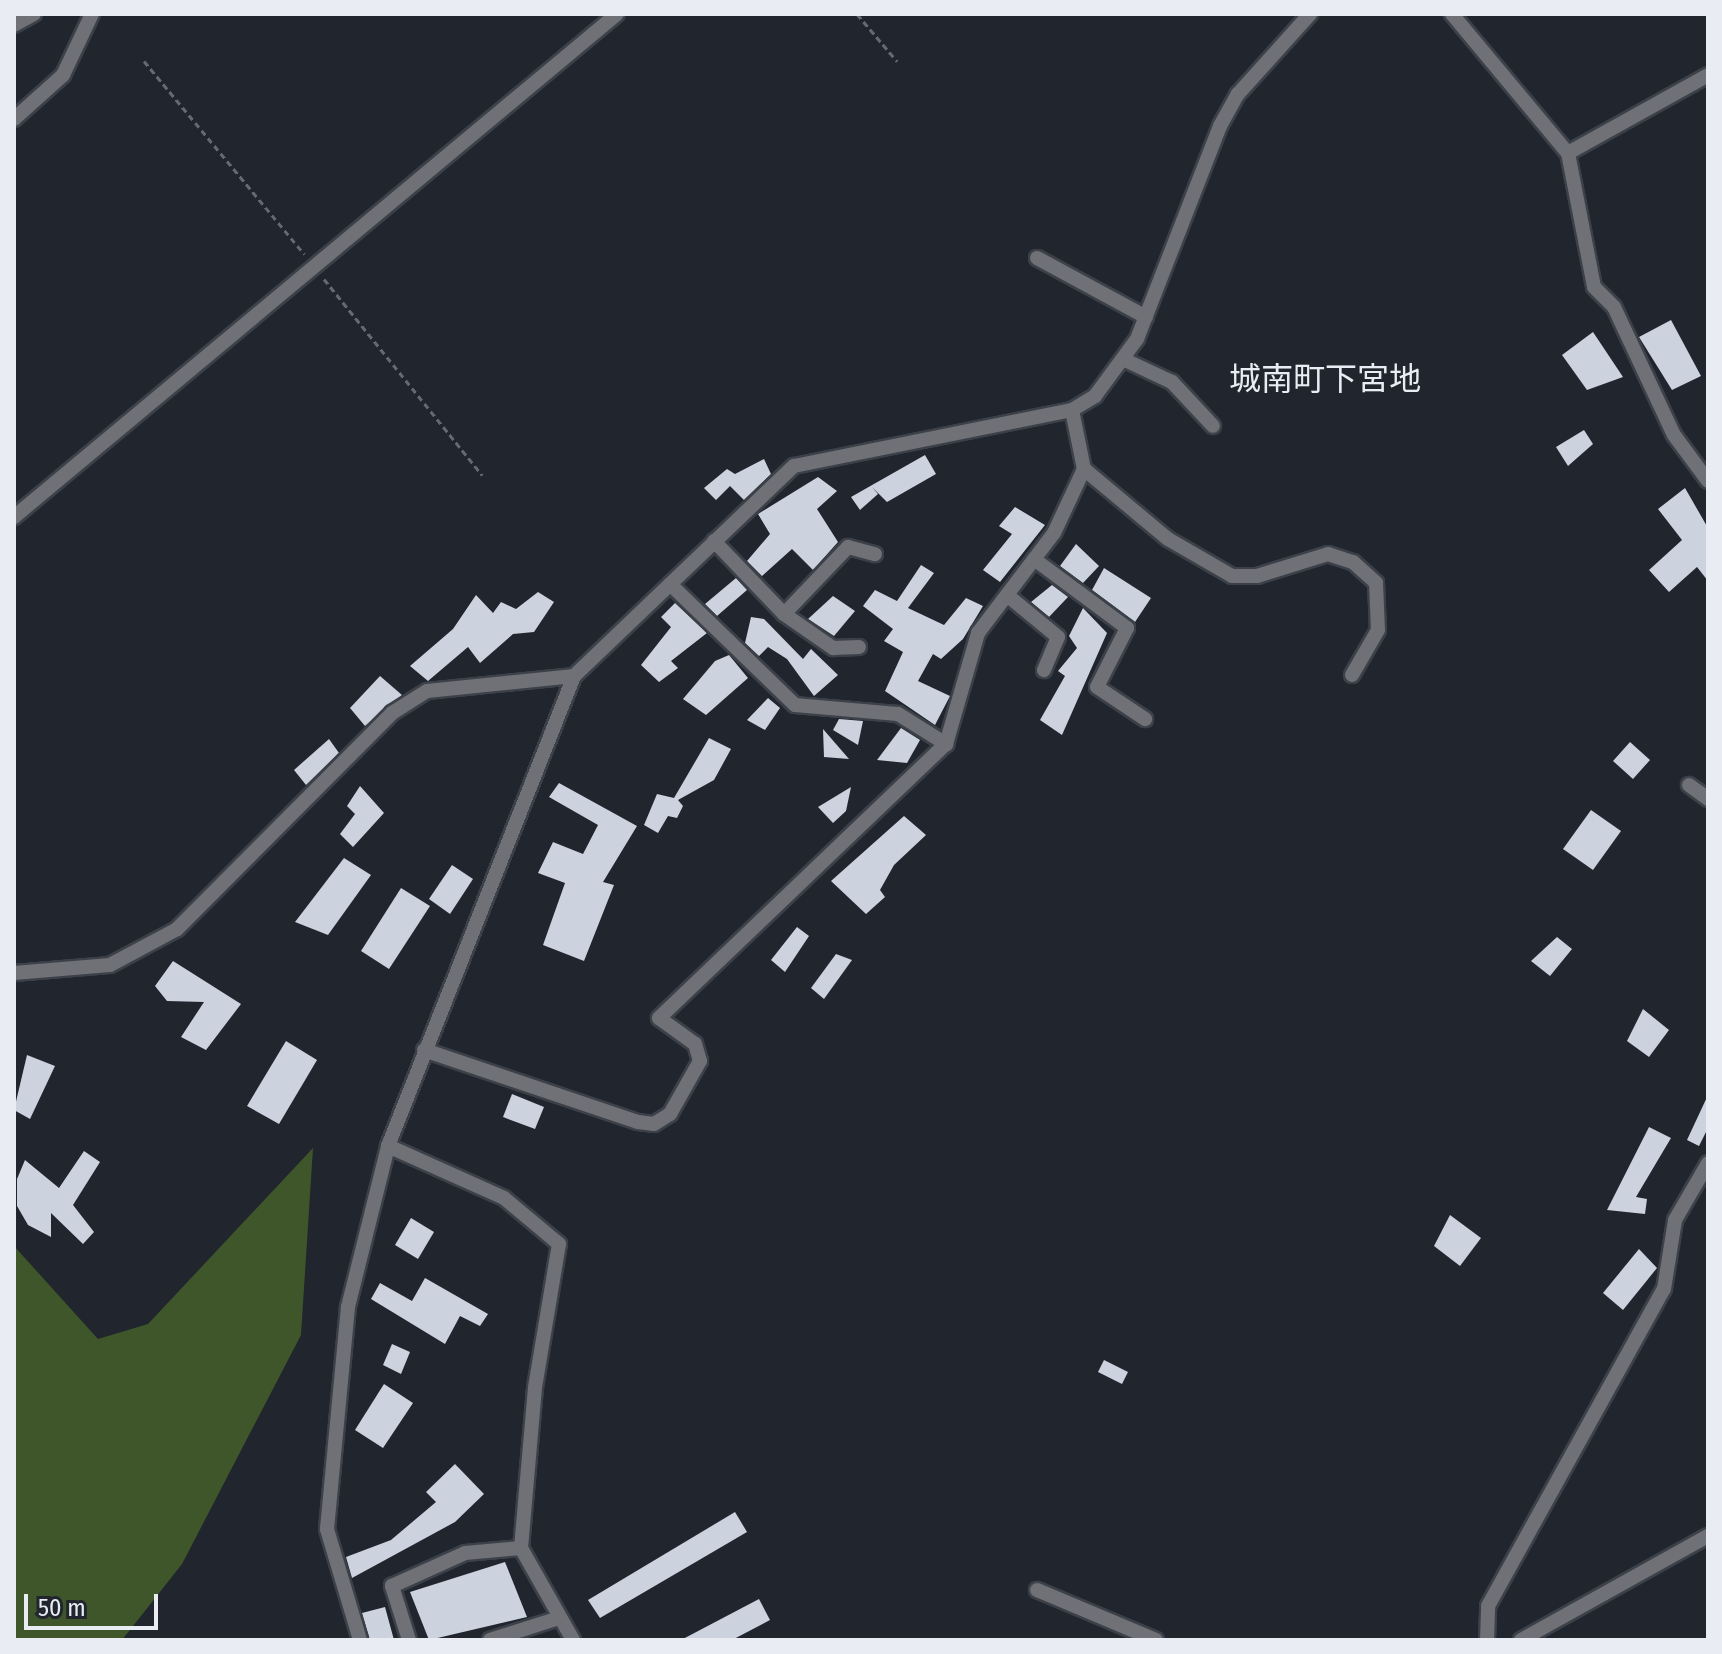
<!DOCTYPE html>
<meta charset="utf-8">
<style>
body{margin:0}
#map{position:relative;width:1722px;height:1654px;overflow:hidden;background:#20252e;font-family:"Fira Sans Condensed","Noto Sans JP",sans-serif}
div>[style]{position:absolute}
.green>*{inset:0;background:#3f562a}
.building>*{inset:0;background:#ccd2de}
.path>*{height:3px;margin-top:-1.5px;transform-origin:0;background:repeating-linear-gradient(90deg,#656971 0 6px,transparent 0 10px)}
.roads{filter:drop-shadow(2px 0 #3c4149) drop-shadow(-2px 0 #3c4149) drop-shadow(0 2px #3c4149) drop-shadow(0 -2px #3c4149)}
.minor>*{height:14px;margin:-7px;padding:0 7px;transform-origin:7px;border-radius:7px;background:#6f7176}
span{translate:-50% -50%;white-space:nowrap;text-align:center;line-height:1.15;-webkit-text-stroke:8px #20252e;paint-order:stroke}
.quarter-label{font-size:32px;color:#e9ecf2}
.frame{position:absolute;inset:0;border:16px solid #e9ecf2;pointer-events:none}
.scale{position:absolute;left:24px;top:1594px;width:134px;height:36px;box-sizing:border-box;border:4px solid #e9ecf2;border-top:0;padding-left:10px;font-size:24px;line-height:28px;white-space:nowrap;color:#e9ecf2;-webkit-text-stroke:6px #20252e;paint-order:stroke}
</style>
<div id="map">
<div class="green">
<i style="clip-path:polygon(313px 1148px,301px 1335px,182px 1564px,122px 1640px,14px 1640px,14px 1246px,98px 1339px,148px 1324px)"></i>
</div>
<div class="building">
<i style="clip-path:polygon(1671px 320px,1701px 376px,1672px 390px,1639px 337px)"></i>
<i style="clip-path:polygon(1593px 332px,1623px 377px,1587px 390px,1562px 355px)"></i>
<i style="clip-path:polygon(1584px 430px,1593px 444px,1568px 466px,1556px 447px)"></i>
<i style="clip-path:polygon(925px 455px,936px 474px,887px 502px,872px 487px,878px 494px,860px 510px,851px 497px)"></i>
<i style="clip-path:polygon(764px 459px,771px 474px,744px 500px,730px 486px,716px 500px,704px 488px,727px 469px,735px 474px)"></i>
<i style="clip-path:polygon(818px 477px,837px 491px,817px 509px,838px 542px,813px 570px,792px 549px,762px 576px,747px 561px,770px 534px,758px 514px)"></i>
<i style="clip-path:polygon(1685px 488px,1708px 528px,1708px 581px,1697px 567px,1669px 592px,1649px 570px,1682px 540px,1658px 509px)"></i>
<i style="clip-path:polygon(1015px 507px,1045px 525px,1000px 582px,983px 570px,1012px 534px,999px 526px)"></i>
<i style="clip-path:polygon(1076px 544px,1099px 566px,1083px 583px,1060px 566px)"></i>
<i style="clip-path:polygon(921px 565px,934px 573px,908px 608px,944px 625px,966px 598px,983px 606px,963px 639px,941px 659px,933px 654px,918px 681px,950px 696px,935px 725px,885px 691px,903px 652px,884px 641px,893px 629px,863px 606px,875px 590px,897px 601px)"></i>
<i style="clip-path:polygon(1104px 568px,1151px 598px,1135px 622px,1092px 590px)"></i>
<i style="clip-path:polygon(736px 578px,747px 590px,717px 616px,705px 604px)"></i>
<i style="clip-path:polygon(1052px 585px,1068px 597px,1049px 617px,1031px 602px)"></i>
<i style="clip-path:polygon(538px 592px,554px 602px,534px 632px,513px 634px,480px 663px,468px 647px,428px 681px,410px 666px,453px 629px,476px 595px,493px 613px,501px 602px,516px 609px)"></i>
<i style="clip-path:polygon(833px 596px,855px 611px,834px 636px,808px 619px)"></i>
<i style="clip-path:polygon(675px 603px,707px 633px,671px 661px,678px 668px,659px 682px,641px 665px,671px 627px,661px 617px)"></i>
<i style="clip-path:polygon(1083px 608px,1107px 633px,1062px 735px,1040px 720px,1065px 676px,1058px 671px,1077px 648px,1069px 636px)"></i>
<i style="clip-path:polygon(751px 617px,764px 619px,803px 659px,811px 649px,838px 675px,814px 696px,787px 659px,768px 647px,759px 656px,745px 643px)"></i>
<i style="clip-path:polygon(729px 655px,748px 678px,706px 715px,683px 699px,715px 661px)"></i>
<i style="clip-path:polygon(380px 676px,402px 695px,365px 726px,350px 708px)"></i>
<i style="clip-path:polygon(768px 698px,780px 708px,765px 730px,747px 720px)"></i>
<i style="clip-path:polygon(839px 719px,863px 721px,858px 745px,833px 730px)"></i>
<i style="clip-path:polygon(901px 728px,920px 740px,907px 763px,877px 760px)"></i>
<i style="clip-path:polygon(823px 729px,849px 759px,824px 757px)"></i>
<i style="clip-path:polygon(709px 738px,731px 749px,714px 780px,678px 800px,683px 806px,677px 818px,668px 816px,658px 833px,644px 825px,657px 794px,674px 798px)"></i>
<i style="clip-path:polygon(329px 739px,339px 753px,306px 785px,294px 770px)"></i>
<i style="clip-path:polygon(1630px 742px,1650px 760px,1633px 779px,1613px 761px)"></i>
<i style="clip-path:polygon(559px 783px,637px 826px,603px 882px,614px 885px,584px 961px,543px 945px,565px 883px,538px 873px,553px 842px,583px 854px,598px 825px,549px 797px)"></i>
<i style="clip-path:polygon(360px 786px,384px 813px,353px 847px,340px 834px,355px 814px,347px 806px)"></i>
<i style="clip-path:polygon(851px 787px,846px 811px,833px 823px,818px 807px)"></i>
<i style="clip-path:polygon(1591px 810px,1621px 831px,1593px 870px,1563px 849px)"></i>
<i style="clip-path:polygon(904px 816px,926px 835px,894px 865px,880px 890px,885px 897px,866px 914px,831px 881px)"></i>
<i style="clip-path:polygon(344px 858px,371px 875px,328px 935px,295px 922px)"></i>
<i style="clip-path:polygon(452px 865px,473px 879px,450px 914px,429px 899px)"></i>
<i style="clip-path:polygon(401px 888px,430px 906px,389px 969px,361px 951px)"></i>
<i style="clip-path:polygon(797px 927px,809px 936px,785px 972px,771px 960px)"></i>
<i style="clip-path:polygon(1557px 937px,1572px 949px,1550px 976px,1531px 961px)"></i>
<i style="clip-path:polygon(836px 954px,852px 960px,824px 999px,811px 988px)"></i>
<i style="clip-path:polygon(173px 961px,241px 1004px,206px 1050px,181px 1037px,204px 1002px,167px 1001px,155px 986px)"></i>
<i style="clip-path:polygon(1643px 1009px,1669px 1030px,1649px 1057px,1627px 1041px)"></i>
<i style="clip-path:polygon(286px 1041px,317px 1060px,279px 1124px,247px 1106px)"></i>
<i style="clip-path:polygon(27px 1055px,55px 1066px,30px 1119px,14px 1110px)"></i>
<i style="clip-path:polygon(512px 1094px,544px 1107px,535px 1129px,503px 1117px)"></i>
<i style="clip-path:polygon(1708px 1095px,1708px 1128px,1699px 1146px,1687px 1140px)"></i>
<i style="clip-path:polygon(1649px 1127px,1671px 1138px,1636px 1197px,1647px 1199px,1645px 1214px,1607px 1210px)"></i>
<i style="clip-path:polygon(84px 1151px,100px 1162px,73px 1205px,94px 1232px,83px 1244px,51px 1213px,51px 1237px,28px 1225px,17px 1206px,17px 1179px,25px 1160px,59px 1188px)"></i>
<i style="clip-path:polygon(1450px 1215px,1481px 1238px,1460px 1266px,1434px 1246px)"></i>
<i style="clip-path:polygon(411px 1218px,434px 1232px,418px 1259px,395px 1245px)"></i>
<i style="clip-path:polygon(1639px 1249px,1657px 1268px,1623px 1310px,1603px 1293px)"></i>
<i style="clip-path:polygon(425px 1278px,488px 1314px,480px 1326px,460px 1316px,445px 1344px,371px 1299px,380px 1283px,412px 1301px)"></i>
<i style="clip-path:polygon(392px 1344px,410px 1352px,401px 1374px,383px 1365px)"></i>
<i style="clip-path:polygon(1104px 1360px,1128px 1372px,1122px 1384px,1098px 1372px)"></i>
<i style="clip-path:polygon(384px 1384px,413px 1403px,383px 1448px,355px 1430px)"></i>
<i style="clip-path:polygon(455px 1464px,484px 1494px,455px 1522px,352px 1578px,346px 1557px,391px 1540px,436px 1502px,426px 1492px)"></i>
<i style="clip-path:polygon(735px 1512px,747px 1532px,600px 1618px,588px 1600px)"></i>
<i style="clip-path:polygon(505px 1562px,527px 1617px,429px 1640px,410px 1592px)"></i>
<i style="clip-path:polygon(759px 1599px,770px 1620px,732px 1640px,681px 1640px)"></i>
<i style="clip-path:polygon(385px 1607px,394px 1640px,370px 1640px,362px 1613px)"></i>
</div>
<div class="path">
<i style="left:857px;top:14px;width:62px;rotate:49.6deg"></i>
<i style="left:144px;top:61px;width:251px;rotate:50.3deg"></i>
<i style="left:324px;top:279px;width:252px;rotate:51.1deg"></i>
</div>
<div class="roads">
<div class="minor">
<i style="left:1452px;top:14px;width:181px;rotate:50.2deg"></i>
<i style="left:1568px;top:153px;width:136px;rotate:79deg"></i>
<i style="left:1594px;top:287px;width:28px;rotate:45deg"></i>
<i style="left:1614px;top:307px;width:141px;rotate:64.9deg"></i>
<i style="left:1674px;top:435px;width:57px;rotate:53.5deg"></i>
<i style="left:14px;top:25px;width:23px;rotate:-29deg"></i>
<i style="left:14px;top:119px;width:66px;rotate:-41.9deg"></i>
<i style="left:63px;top:75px;width:68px;rotate:-64.6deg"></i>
<i style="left:1568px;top:153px;width:160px;rotate:-29.1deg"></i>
<i style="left:1037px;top:258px;width:124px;rotate:28.4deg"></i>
<i style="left:1125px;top:360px;width:52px;rotate:25.1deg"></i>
<i style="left:1172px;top:382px;width:60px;rotate:47deg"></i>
<i style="left:1072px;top:410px;width:60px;rotate:78.5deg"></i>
<i style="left:1084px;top:469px;width:109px;rotate:39.8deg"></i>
<i style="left:1168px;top:539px;width:74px;rotate:30deg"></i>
<i style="left:1232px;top:576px;width:25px"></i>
<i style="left:1257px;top:576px;width:74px;rotate:-17.2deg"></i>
<i style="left:1328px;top:554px;width:26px;rotate:18deg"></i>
<i style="left:1353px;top:562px;width:31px;rotate:42deg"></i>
<i style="left:1376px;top:583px;width:47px;rotate:87.6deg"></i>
<i style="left:1378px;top:630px;width:52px;rotate:120deg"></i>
<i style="left:14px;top:517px;width:785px;rotate:-39.83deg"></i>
<i style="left:714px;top:541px;width:101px;rotate:46.2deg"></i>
<i style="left:784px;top:614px;width:60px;rotate:34.8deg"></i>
<i style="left:833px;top:648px;width:26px;rotate:-2deg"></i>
<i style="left:1034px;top:559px;width:116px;rotate:36.6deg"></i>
<i style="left:1127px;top:628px;width:66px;rotate:117deg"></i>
<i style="left:1097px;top:687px;width:58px;rotate:33.7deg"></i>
<i style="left:670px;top:584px;width:174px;rotate:44.1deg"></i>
<i style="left:795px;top:705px;width:103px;rotate:5deg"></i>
<i style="left:898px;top:714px;width:57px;rotate:32deg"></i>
<i style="left:1007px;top:595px;width:66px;rotate:39.5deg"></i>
<i style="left:1058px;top:637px;width:36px;rotate:113deg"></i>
<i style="left:784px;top:614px;width:93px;rotate:-46.3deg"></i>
<i style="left:848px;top:547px;width:28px;rotate:15deg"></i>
<i style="left:1689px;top:785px;width:24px;rotate:36deg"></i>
<i style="left:14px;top:973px;width:96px;rotate:-4.8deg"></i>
<i style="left:110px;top:965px;width:76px;rotate:-28.2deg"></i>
<i style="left:177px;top:929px;width:305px;rotate:-45.1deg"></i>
<i style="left:392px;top:713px;width:41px;rotate:-32.2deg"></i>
<i style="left:427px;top:691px;width:148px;rotate:-5.8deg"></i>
<i style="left:574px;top:676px;width:304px;rotate:-43.7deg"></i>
<i style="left:794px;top:466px;width:284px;rotate:-11.4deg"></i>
<i style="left:1072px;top:410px;width:27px;rotate:-31deg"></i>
<i style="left:1095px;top:396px;width:71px;rotate:-53.6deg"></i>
<i style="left:1137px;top:339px;width:229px;rotate:-68.7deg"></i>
<i style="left:1220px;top:126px;width:37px;rotate:-61deg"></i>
<i style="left:1238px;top:94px;width:108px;rotate:-48deg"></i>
<i style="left:424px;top:1050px;width:226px;rotate:18.6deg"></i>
<i style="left:638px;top:1122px;width:16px;rotate:7deg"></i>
<i style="left:654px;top:1124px;width:19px;rotate:-32deg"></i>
<i style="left:670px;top:1114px;width:61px;rotate:-60.5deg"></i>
<i style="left:700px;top:1061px;width:18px;rotate:-106deg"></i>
<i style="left:695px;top:1044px;width:44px;rotate:-144.2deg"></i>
<i style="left:659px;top:1018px;width:397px;rotate:-43.7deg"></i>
<i style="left:946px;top:744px;width:116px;rotate:-73.9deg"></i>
<i style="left:978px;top:633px;width:126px;rotate:-52.8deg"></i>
<i style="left:1054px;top:533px;width:71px;rotate:-64.9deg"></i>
<i style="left:388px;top:1146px;width:127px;rotate:24.1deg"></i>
<i style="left:504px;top:1198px;width:72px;rotate:39.9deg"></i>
<i style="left:559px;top:1244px;width:146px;rotate:99.5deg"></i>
<i style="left:535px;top:1388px;width:161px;rotate:95deg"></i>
<i style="left:521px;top:1548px;width:106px;rotate:60.5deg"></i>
<i style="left:1037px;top:1590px;width:129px;rotate:22.8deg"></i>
<i style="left:360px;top:1640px;width:116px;rotate:-106.6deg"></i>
<i style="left:327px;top:1529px;width:223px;rotate:-84.6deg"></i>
<i style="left:348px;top:1307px;width:166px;rotate:-76deg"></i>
<i style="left:388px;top:1146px;width:505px;rotate:-68.41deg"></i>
<i style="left:409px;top:1640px;width:57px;rotate:-107.5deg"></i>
<i style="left:392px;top:1586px;width:80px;rotate:-24.3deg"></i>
<i style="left:465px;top:1553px;width:56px;rotate:-5.1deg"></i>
<i style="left:490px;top:1640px;width:72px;rotate:-17.7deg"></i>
<i style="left:1487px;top:1640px;width:34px;rotate:-88deg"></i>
<i style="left:1488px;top:1606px;width:363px;rotate:-61deg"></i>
<i style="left:1664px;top:1289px;width:70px;rotate:-80.9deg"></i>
<i style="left:1675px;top:1220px;width:66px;rotate:-59.9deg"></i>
<i style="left:1521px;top:1640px;width:214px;rotate:-29.1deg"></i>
</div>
</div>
<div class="quarter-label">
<span style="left:1325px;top:379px">城南町下宮地</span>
</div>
<div class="frame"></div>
<div class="scale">50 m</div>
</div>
